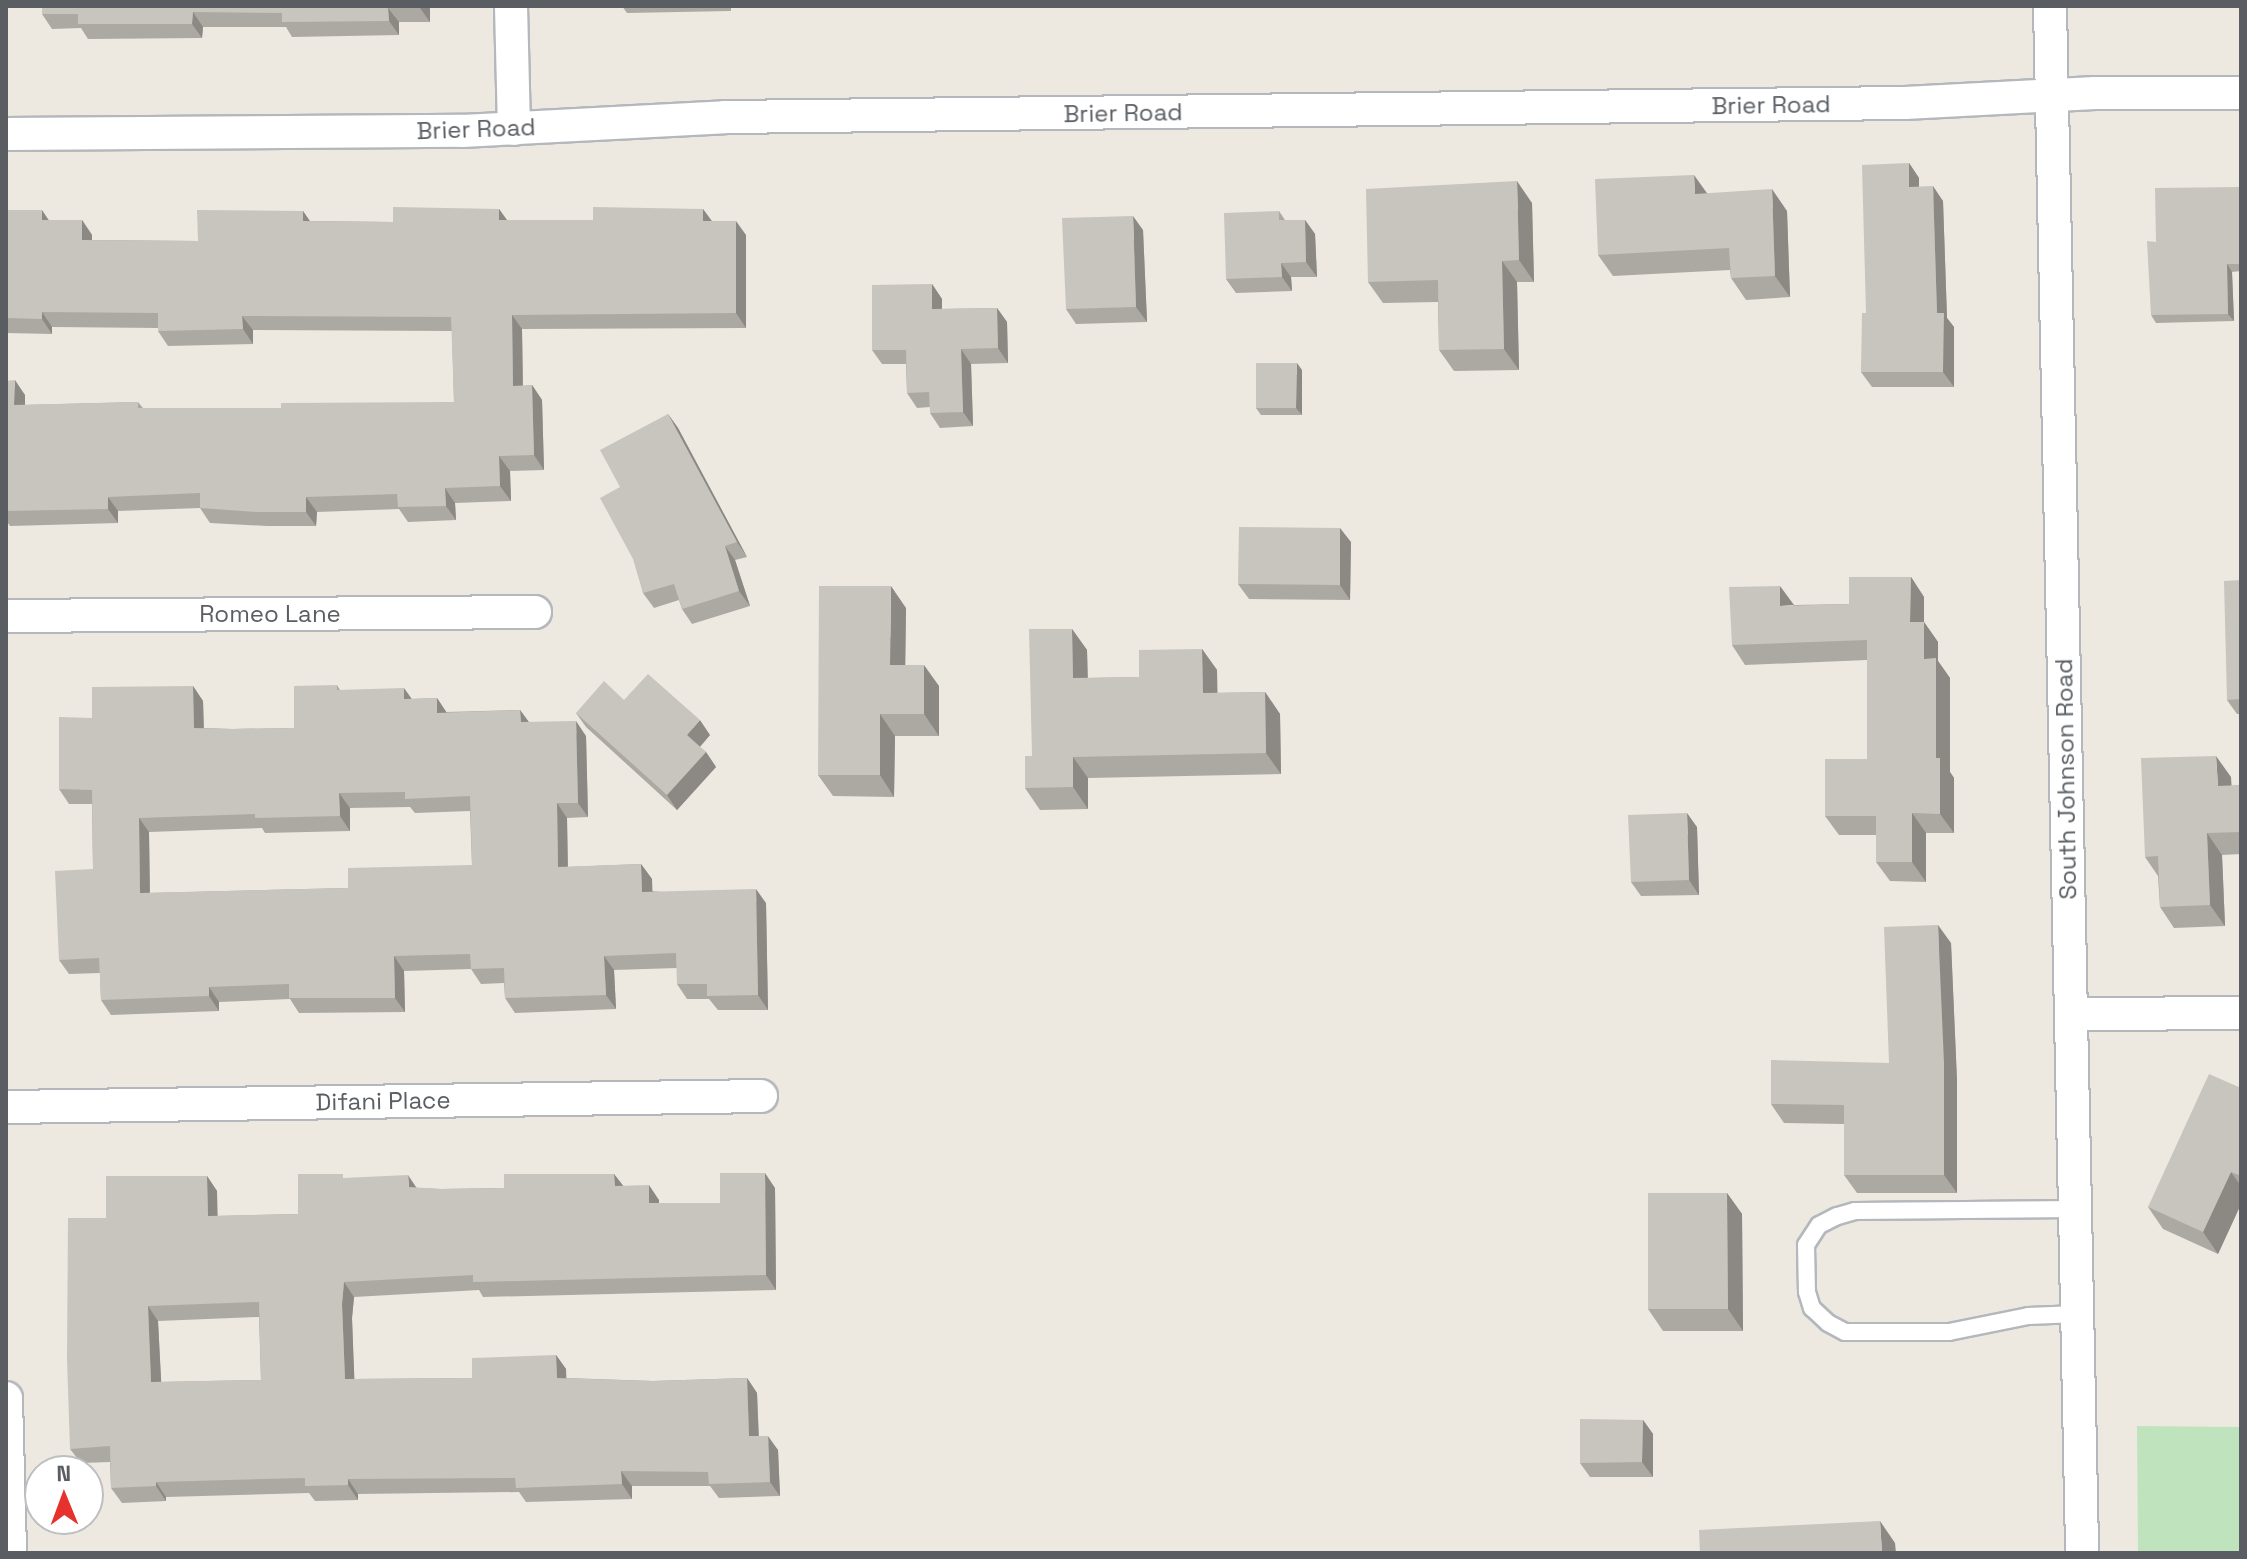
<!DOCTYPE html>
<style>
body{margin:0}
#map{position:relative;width:2247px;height:1559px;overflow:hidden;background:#ede9e1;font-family:"Space Grotesk",sans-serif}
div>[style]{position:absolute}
.green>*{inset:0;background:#bfe4bd}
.roads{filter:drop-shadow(2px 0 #b4b8bc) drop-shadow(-2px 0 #b4b8bc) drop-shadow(0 2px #b4b8bc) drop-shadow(0 -2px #b4b8bc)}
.service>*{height:16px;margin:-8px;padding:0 8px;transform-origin:8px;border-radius:8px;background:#fff}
.minor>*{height:32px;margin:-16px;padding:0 16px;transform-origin:16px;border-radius:16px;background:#fff}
.wall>*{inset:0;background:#aca9a3}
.shaded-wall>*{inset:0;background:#8c8985}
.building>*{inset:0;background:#c8c4be}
span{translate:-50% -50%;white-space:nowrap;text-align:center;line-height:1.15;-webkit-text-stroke:8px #fff;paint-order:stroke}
.street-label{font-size:24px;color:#5a5e62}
.frame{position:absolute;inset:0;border:8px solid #5a5e62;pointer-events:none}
.north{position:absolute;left:24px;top:1455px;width:80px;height:80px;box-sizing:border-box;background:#fff;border:2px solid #bdbfc0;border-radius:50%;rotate:359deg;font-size:22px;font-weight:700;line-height:32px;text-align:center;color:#5a5e62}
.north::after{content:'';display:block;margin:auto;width:28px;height:36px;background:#e7312d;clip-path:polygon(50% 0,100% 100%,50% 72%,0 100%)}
</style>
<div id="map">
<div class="green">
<i style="clip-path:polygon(2137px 1426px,2241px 1427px,2241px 1553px,2138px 1553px)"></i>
</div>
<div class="roads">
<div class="service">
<i style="left:2075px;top:1209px;width:220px;rotate:179.5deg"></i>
<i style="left:1855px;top:1211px;width:19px;rotate:164deg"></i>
<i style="left:1837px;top:1216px;width:20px;rotate:153deg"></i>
<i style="left:1819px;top:1225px;width:24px;rotate:123deg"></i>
<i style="left:1806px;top:1245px;width:47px;rotate:88.8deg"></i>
<i style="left:1807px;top:1292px;width:17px;rotate:73deg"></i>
<i style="left:1812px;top:1308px;width:22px;rotate:43deg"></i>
<i style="left:1828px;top:1323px;width:19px;rotate:28deg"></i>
<i style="left:1845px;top:1332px;width:104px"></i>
<i style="left:1949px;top:1332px;width:81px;rotate:-11.4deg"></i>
<i style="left:2028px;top:1316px;width:50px;rotate:-2.3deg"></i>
</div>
<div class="minor">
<i style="left:511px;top:6px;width:123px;rotate:88.6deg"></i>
<i style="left:2050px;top:6px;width:1547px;rotate:88.81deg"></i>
<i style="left:6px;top:134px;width:456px;rotate:-0.4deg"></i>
<i style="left:462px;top:131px;width:263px;rotate:-3deg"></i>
<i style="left:725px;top:117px;width:1180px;rotate:-0.68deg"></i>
<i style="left:1905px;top:103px;width:190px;rotate:-3deg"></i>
<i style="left:2095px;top:93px;width:146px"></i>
<i style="left:6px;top:616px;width:529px;rotate:-0.43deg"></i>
<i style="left:2071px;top:1014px;width:170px;rotate:-0.3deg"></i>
<i style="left:6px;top:1107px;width:755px;rotate:-0.83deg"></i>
<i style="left:6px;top:1398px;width:155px;rotate:88.5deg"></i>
</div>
</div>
<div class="wall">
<i style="clip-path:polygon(42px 6px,430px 6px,430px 22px,399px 22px,399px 35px,292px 37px,286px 27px,203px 27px,202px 38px,88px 39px,81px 28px,52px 29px,42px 14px)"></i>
<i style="clip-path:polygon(622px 6px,731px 6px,731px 11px,627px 13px)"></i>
<i style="clip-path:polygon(1909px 163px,1919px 178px,1919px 187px,1943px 201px,1947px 318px,1954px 327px,1954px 387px,1872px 387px,1861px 372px,1866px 313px)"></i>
<i style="clip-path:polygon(2241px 187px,2241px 271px,2232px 272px,2234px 321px,2156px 323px,2151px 315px)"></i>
<i style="clip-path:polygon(1707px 193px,1787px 211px,1790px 297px,1746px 300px,1731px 278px,1730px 270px,1613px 276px,1598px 255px)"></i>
<i style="clip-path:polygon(1532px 203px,1534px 282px,1517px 282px,1519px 370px,1454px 371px,1439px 350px,1438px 302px,1383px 303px,1368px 282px)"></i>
<i style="clip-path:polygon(499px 209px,507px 220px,593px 220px,703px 209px,712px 221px,746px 235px,746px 328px,522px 329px,523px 386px,532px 385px,542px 400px,544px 470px,510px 471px,511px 501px,455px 503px,456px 520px,408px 522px,399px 509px,317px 512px,316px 526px,267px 526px,210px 523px,200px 508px,118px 511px,118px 523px,10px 526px,6px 520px,6px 381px,25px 395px,25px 405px,138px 402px,143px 408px,281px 408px,454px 402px,452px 331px,253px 330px,253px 344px,168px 346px,158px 331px,158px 328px,52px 327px,52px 334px,6px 333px,6px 210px,49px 220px,82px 220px,92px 235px,92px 240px,198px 241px,303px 211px,310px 221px,393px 222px)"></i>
<i style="clip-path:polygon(1279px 211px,1285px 220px,1305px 220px,1315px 234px,1317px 277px,1291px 277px,1292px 291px,1236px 293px,1226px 279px)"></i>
<i style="clip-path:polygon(1143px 230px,1147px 322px,1076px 324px,1066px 309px)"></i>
<i style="clip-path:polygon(932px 284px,942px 299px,942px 309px,997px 308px,1007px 322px,1008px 363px,971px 364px,973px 426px,940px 428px,930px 413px,930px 407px,917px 408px,907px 393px,906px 364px,882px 364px,872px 350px)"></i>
<i style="clip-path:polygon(1302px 370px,1302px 415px,1261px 415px,1256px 408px)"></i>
<i style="clip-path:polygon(668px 414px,678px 428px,747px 557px,735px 560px,750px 606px,692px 624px,682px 609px,679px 600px,654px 608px,643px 593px,620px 487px)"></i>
<i style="clip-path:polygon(1351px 542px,1350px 600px,1249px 599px,1238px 584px)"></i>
<i style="clip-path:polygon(1911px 577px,1924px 597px,1924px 622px,1938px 642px,1938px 661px,1950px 678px,1950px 772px,1954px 778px,1954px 833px,1926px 833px,1926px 882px,1890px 881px,1876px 862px,1876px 835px,1839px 835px,1825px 816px,1867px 759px,1867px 660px,1745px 665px,1732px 645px,1794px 605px,1849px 604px)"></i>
<i style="clip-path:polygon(2241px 580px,2241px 714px,2237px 714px,2227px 700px)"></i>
<i style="clip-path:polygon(906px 608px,905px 665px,939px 686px,939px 736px,895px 736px,894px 797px,833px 796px,818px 775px)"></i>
<i style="clip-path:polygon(1072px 629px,1087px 650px,1088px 678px,1139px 677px,1202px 649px,1217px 670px,1217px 693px,1265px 692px,1280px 714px,1281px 774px,1088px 778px,1088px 809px,1040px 810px,1025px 788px,1032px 756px)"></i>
<i style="clip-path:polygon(evenodd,337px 685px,340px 690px,412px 699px,437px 698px,446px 712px,520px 710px,529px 722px,586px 736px,588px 817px,567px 818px,568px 867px,641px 864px,652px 879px,652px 891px,766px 903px,768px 1010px,718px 1010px,709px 999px,687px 999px,677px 984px,677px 968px,614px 970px,616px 1009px,515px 1013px,505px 998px,504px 983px,481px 984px,471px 969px,404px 971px,405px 1012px,299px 1013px,290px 999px,219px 1002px,219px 1011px,111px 1015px,101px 1000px,100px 973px,69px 974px,59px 960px,93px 869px,92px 804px,69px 804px,59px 789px,92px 718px,193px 686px,203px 701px,204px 728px,232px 729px,294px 728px,337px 685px,410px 807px,415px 813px,470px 811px,472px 865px,348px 888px,150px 893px,149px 832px,262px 828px,265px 833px,350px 831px,350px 808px,410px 807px)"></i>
<i style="clip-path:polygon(624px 700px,710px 735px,700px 747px,706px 752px,716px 767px,677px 810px,586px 727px,576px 713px)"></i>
<i style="clip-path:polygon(2231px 777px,2231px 786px,2241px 785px,2241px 854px,2222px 855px,2225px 926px,2174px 928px,2160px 907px,2158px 876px,2145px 857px)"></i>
<i style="clip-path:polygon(1697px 827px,1699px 895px,1641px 896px,1631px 882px)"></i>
<i style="clip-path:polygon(1951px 943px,1957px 1081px,1957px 1193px,1857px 1193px,1844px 1175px,1844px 1124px,1784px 1123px,1771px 1104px,1889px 1063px)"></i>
<i style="clip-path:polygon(2241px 1088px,2241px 1204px,2218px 1254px,2163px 1229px,2148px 1207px)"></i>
<i style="clip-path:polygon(evenodd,614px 1174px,623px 1186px,659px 1200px,659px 1203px,720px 1203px,775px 1188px,776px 1290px,483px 1297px,479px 1290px,354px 1297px,352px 1318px,354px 1379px,472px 1378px,556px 1355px,566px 1369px,566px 1378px,653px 1381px,747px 1378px,757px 1393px,759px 1436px,778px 1450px,780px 1496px,719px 1498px,710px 1486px,632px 1486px,632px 1499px,526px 1502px,519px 1492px,358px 1494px,358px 1500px,315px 1501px,309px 1493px,166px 1497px,166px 1501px,122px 1503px,111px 1488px,110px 1462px,81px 1463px,70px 1449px,106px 1218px,207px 1176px,217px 1191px,217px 1216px,298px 1214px,346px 1178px,417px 1188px,441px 1189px,504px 1188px,614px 1174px,259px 1317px,261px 1380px,161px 1382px,158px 1321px,259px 1317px)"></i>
<i style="clip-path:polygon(1727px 1193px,1742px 1214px,1743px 1331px,1663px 1331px,1648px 1309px)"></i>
<i style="clip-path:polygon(1643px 1420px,1653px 1434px,1653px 1477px,1590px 1477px,1580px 1463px)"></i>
</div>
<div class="shaded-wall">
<i style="clip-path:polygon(420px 6px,430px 6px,430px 22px,420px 8px)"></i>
<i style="clip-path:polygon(388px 8px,399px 22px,399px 35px,389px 21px)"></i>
<i style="clip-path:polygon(193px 12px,203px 27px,202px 38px,192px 24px)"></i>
<i style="clip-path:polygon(1909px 163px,1919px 178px,1919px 201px,1909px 187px)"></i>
<i style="clip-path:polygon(1694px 175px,1709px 196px,1695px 194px)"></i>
<i style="clip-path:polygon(1517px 181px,1532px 203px,1534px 282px,1519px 260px)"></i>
<i style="clip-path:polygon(1933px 186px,1943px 201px,1947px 318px,1954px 327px,1954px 387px,1943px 372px,1937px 313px)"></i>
<i style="clip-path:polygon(1772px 189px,1787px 211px,1790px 297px,1775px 276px)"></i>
<i style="clip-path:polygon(499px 209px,509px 223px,499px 220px)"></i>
<i style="clip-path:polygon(703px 209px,713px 223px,703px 221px)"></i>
<i style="clip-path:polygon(42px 210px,52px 225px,42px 220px)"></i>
<i style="clip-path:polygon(303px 211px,313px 226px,303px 221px)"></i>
<i style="clip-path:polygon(1133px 216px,1143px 230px,1147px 322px,1136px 307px)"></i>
<i style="clip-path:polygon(82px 220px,92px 235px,92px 254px,82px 240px)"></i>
<i style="clip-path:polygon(1305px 220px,1315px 234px,1317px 277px,1306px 262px)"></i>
<i style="clip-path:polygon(736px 221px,746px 235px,746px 328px,736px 313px)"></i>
<i style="clip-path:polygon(1502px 261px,1517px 282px,1519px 370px,1504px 349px)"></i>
<i style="clip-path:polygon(1281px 263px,1291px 277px,1292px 291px,1282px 277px)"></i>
<i style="clip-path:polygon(2227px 264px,2232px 272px,2234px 321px,2228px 314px)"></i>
<i style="clip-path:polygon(932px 284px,942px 299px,942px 323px,932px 309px)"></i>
<i style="clip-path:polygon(997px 308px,1007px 322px,1008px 363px,998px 348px)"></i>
<i style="clip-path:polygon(42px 312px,52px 327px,52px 334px,42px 319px)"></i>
<i style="clip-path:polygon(512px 315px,522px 329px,523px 401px,513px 386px)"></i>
<i style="clip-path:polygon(242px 316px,253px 330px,253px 344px,243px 329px)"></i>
<i style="clip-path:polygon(961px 349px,971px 364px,973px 426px,963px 412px)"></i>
<i style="clip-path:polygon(1297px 363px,1302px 370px,1302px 415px,1296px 408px)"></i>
<i style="clip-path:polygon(15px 380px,25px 395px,25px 420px,14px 405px)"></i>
<i style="clip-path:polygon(532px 385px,542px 400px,544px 470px,534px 455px)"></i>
<i style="clip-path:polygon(668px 414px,678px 428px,747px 557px,737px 542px)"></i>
<i style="clip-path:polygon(499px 456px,510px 471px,511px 501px,500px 486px)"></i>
<i style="clip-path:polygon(445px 488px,455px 503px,456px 520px,446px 506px)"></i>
<i style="clip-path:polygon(108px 497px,118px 511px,118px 523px,108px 509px)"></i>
<i style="clip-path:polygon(306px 497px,317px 512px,316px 526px,306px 512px)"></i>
<i style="clip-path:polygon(1340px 528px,1351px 542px,1350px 600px,1340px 585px)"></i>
<i style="clip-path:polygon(725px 546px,735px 560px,750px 606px,739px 591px)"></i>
<i style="clip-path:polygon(1911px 577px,1924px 597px,1924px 622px,1938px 642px,1938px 661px,1950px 678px,1950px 772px,1954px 778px,1954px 833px,1940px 814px,1936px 758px,1924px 659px,1910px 622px)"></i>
<i style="clip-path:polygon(891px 586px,906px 608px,905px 686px,890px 665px)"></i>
<i style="clip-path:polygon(1780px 586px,1794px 605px,1780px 606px)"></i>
<i style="clip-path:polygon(1072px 629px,1087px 650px,1088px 700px,1073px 678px)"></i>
<i style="clip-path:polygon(1202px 649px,1217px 670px,1218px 715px,1203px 693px)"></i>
<i style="clip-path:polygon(924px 665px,939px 686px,939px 736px,924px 714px)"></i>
<i style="clip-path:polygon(193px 686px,203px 701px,204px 742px,194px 728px)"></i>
<i style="clip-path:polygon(404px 688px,414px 702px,404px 699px)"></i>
<i style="clip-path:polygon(1265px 692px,1280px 714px,1281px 774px,1266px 753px)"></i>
<i style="clip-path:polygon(437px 698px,447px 713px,437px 713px)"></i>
<i style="clip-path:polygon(520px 710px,531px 725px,521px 722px)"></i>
<i style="clip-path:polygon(880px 714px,895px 736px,894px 797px,880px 775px)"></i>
<i style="clip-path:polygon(700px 720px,710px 735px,697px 750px,687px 735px)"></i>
<i style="clip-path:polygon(576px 721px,586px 736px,588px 817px,578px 803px)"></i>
<i style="clip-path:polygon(706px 752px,716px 767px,677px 810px,667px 795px)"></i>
<i style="clip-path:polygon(2216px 756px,2231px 777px,2233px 808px,2218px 786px)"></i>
<i style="clip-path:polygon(1073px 757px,1088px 778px,1088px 809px,1073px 787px)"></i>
<i style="clip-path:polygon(339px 793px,350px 808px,350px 831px,340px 816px)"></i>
<i style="clip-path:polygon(557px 803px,567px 818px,568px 882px,558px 867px)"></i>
<i style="clip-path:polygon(1687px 813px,1697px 827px,1699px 895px,1689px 880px)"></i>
<i style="clip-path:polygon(1912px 813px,1926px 833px,1926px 882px,1912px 862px)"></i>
<i style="clip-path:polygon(139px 818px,149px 832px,150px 908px,140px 893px)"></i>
<i style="clip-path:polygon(2207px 833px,2222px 855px,2225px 926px,2210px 905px)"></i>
<i style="clip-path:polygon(641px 864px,652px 879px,653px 906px,642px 892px)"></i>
<i style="clip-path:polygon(756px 889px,766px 903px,768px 1010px,758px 995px)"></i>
<i style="clip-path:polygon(1938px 925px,1951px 943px,1957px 1081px,1957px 1193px,1944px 1175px)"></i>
<i style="clip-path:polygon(394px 956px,404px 971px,405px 1012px,395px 998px)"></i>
<i style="clip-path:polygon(604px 956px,614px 970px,616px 1009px,606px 995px)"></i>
<i style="clip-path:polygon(209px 987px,219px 1002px,219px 1011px,209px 996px)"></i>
<i style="clip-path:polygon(2231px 1172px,2241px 1186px,2241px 1204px,2218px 1254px,2203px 1232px)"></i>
<i style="clip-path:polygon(765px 1173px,775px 1188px,776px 1290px,766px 1275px)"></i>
<i style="clip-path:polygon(614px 1174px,625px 1188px,615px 1186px)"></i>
<i style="clip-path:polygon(408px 1175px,418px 1190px,409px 1187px)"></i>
<i style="clip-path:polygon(207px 1176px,217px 1191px,218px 1231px,208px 1216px)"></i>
<i style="clip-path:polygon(649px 1185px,659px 1200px,659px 1218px,649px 1203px)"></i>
<i style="clip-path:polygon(1727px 1193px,1742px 1214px,1743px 1331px,1728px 1309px)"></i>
<i style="clip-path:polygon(344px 1282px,354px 1297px,352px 1318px,355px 1394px,345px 1379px,342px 1304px)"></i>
<i style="clip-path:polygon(148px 1306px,158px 1321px,162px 1397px,151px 1382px)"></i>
<i style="clip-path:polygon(556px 1355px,566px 1369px,567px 1393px,557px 1378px)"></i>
<i style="clip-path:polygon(747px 1378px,757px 1393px,759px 1451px,749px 1436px)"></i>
<i style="clip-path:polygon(1643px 1420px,1653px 1434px,1653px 1477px,1642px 1462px)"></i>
<i style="clip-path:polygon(768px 1436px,778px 1450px,780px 1496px,770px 1482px)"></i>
<i style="clip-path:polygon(621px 1471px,632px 1486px,632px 1499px,622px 1484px)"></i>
<i style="clip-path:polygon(348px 1479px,358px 1494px,358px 1500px,348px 1485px)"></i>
<i style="clip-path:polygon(156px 1482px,166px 1497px,166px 1501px,156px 1486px)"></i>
<i style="clip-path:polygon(1880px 1521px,1895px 1543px,1896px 1553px,1882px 1553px)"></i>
</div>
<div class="building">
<i style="clip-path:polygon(42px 6px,420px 6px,420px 8px,388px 8px,389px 21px,282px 22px,282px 13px,193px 12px,192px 24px,78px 24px,78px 14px,42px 14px)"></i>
<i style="clip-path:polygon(1909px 163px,1909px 187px,1933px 186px,1937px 313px,1944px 313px,1943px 372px,1861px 372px,1862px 313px,1866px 313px,1862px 165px)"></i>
<i style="clip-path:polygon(1694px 175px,1695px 194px,1772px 189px,1775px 276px,1731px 278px,1729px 248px,1598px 255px,1595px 179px)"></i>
<i style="clip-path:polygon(1517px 181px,1519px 260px,1502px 261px,1504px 349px,1439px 350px,1438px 280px,1368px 282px,1366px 189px)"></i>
<i style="clip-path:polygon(2241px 187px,2241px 264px,2227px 264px,2228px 314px,2151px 315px,2147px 241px,2156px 242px,2155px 188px)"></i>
<i style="clip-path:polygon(393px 207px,499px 209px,499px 220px,593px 220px,593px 207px,703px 209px,703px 221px,736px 221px,736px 313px,512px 315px,513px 386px,532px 385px,534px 455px,499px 456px,500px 486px,445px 488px,446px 506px,398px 507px,397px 494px,306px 497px,306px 512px,257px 512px,200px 508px,200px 493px,108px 497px,108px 509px,6px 511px,6px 381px,15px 380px,14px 405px,138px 402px,138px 408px,281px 408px,281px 403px,454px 402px,451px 317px,242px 316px,243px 329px,158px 331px,158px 313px,42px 312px,42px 319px,6px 318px,6px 210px,42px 210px,42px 220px,82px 220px,82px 240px,198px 241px,197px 210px,303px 211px,303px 221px,393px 222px)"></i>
<i style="clip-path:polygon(1279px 211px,1279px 220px,1305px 220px,1306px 262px,1281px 263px,1282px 277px,1226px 279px,1224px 213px)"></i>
<i style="clip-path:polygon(1133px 216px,1136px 307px,1066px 309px,1062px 218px)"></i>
<i style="clip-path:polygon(932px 284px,932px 309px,997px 308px,998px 348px,961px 349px,963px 412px,930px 413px,929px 392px,907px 393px,906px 350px,872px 350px,872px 285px)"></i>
<i style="clip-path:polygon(1256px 363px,1297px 363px,1296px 408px,1256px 408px)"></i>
<i style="clip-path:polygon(668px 414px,737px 542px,725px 546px,739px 591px,682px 609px,674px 584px,643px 593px,633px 559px,600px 498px,620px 487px,600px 450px)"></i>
<i style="clip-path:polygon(1239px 527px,1340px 528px,1340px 585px,1238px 584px)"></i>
<i style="clip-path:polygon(1849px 577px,1911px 577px,1910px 622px,1924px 622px,1924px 659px,1936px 658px,1936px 758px,1940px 758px,1940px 814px,1912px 813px,1912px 862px,1876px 862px,1876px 816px,1825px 816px,1825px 759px,1867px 759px,1867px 640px,1732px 645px,1729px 587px,1780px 586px,1780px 606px,1849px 604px)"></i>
<i style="clip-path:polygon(2241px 580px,2241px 699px,2227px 700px,2224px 581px)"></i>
<i style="clip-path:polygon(819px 586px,891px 586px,890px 665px,924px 665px,924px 714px,880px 714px,880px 775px,818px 775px)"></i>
<i style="clip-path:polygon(1029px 629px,1072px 629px,1073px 678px,1139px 677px,1139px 650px,1202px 649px,1203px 693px,1265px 692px,1266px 753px,1073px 757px,1073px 787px,1025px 788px,1025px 756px,1032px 756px)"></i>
<i style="clip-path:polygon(648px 674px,700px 720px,687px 735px,706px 752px,667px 795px,576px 713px,604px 681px,624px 700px)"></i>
<i style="clip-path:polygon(evenodd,337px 685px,337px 690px,404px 688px,404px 699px,437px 698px,437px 713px,520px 710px,521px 722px,576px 721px,578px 803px,557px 803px,558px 867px,641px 864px,642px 892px,756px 889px,758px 995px,707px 996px,707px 984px,677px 984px,676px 953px,604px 956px,606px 995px,505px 998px,504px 968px,471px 969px,470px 954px,394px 956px,395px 998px,289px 998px,289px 984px,209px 987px,209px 996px,101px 1000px,99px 958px,59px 960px,55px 871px,93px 869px,92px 790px,59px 789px,59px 717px,92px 718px,92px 687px,193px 686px,194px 728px,232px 729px,294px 728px,294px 686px,337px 685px,405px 792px,405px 799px,470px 796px,472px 865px,348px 868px,348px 888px,140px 893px,139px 818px,255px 814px,255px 818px,340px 816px,339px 793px,405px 792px)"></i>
<i style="clip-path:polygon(2216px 756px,2218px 786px,2241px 785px,2241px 832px,2207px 833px,2210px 905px,2160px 907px,2158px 856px,2145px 857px,2141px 758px)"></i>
<i style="clip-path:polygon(1687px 813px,1689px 880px,1631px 882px,1628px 815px)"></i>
<i style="clip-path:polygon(1938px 925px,1944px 1063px,1944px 1175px,1844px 1175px,1844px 1105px,1771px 1104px,1771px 1060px,1889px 1063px,1884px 927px)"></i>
<i style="clip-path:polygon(2209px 1074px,2241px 1088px,2241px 1176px,2231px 1172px,2203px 1232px,2148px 1207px)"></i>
<i style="clip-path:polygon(evenodd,720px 1173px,765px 1173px,766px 1275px,473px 1282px,473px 1275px,344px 1282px,342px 1304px,345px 1379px,472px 1378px,472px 1358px,556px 1355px,557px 1378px,653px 1381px,747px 1378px,749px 1436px,768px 1436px,770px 1482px,709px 1484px,708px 1472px,621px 1471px,622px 1484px,516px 1488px,515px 1478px,348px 1479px,348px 1485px,305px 1486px,305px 1478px,156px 1482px,156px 1486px,111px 1488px,110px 1446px,70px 1449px,67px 1359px,68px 1218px,106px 1218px,106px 1176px,207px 1176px,208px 1216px,298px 1214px,298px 1174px,343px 1174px,343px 1178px,408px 1175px,409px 1187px,441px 1189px,504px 1188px,504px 1174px,614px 1174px,615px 1186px,649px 1185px,649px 1203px,720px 1203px,720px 1173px,259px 1302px,261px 1380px,151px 1382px,148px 1306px,259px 1302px)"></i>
<i style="clip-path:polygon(1648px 1193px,1727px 1193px,1728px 1309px,1648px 1309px)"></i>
<i style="clip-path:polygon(1580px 1419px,1643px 1420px,1642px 1462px,1580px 1463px)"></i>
<i style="clip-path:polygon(1880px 1521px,1882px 1553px,1700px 1553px,1699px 1530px)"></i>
</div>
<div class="street-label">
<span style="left:1771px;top:105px;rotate:-1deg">Brier Road</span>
<span style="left:1123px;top:113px;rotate:-1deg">Brier Road</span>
<span style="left:476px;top:129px;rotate:-2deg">Brier Road</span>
<span style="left:270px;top:614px">Romeo Lane</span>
<span style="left:2066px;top:779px;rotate:-91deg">South Johnson Road</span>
<span style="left:383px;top:1101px;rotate:-1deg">Difani Place</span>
</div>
<div class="frame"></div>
<div class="north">N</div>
</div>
